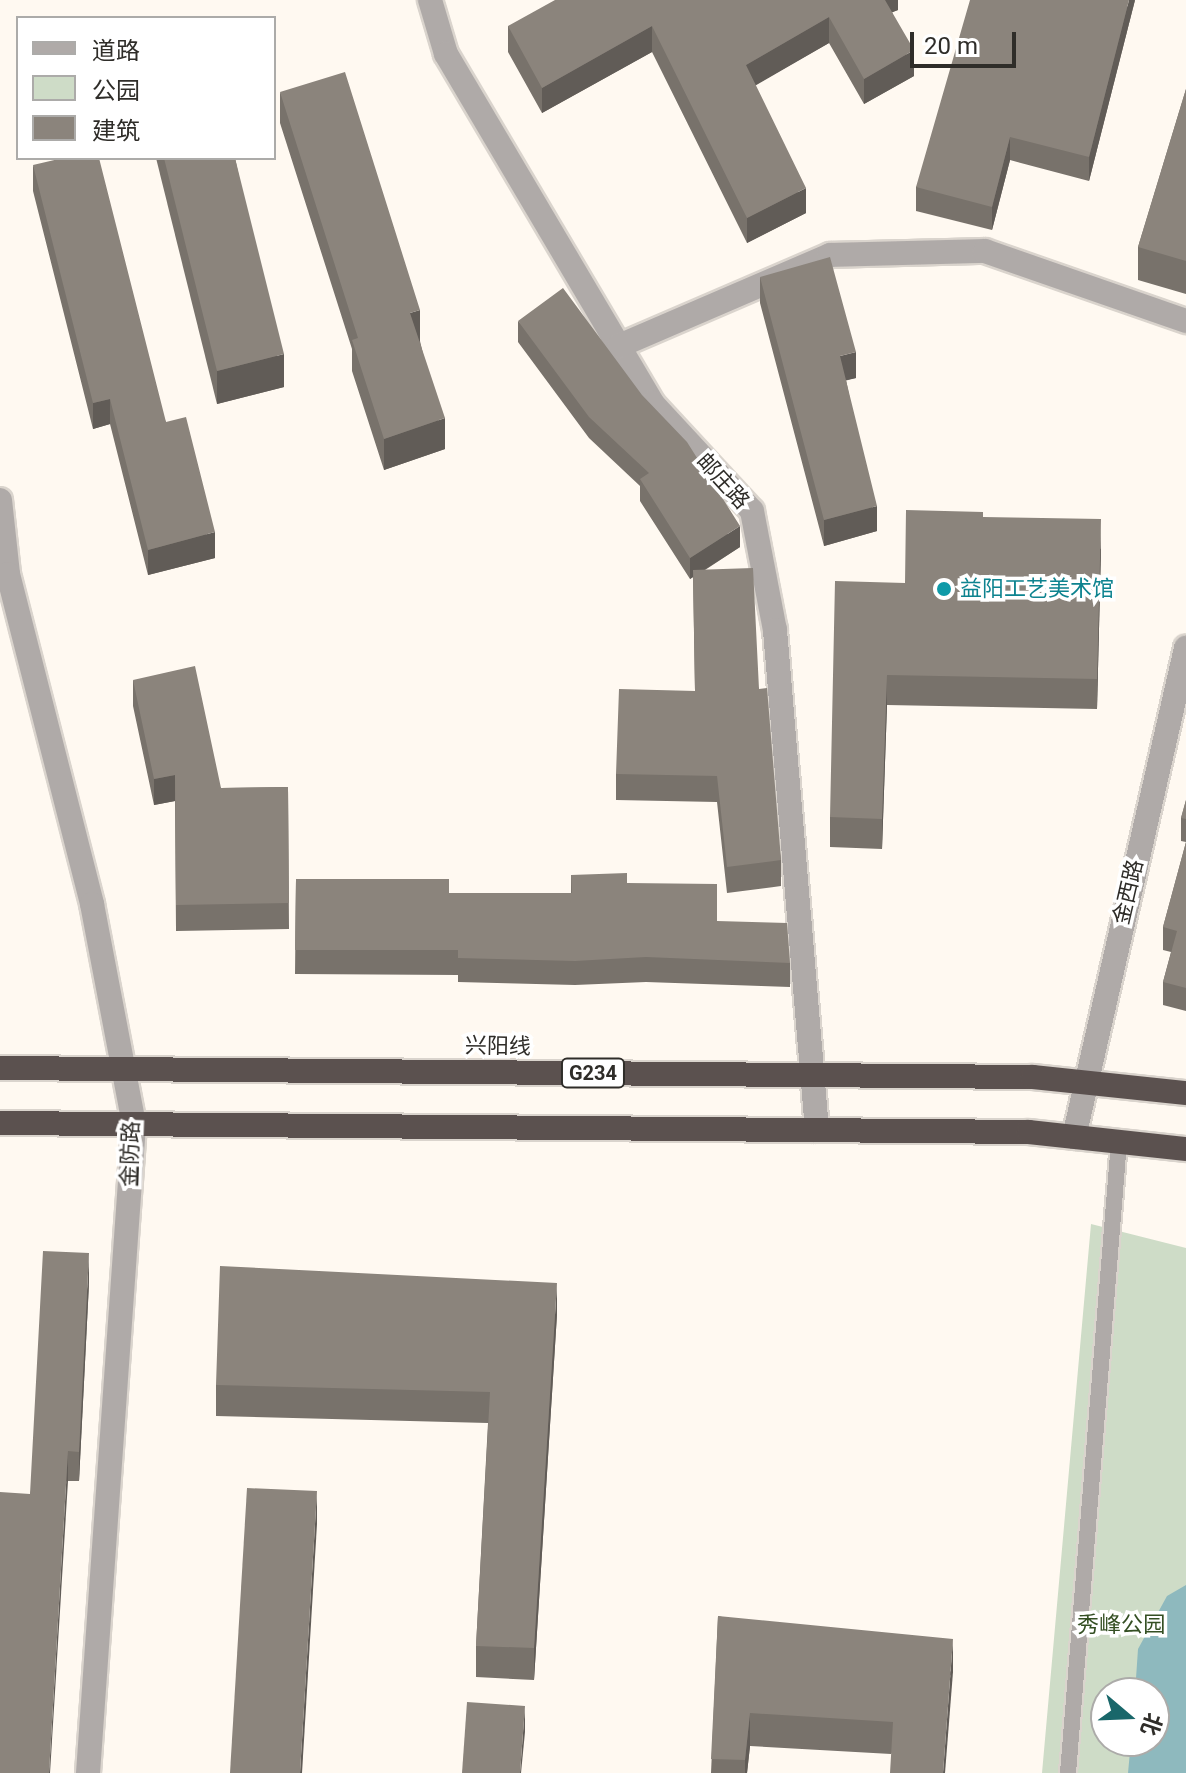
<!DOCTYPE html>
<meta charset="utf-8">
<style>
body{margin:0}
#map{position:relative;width:1186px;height:1773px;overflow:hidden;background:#fff9f1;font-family:Roboto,"Noto Sans SC",sans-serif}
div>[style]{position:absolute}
.green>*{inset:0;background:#cedcc7}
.water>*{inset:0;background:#8eb9be}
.roads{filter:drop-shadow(2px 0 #dad4cd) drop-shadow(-2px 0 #dad4cd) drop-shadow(0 2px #dad4cd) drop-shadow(0 -2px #dad4cd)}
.lane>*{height:16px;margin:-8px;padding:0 8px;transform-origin:8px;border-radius:8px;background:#afaaa8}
.street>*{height:24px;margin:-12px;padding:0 12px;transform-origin:12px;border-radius:12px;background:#afaaa8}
.highway>*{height:24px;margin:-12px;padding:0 12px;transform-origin:12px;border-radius:12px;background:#5b514f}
.wall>*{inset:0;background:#78726b}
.shaded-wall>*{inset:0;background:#615c57}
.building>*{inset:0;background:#8b847c}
.dots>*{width:22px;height:22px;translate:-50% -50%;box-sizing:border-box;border:4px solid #fff;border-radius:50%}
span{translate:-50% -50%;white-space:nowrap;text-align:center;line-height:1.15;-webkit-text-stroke:7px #fff;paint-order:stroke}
.shield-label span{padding:2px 6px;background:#fff;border:2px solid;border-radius:6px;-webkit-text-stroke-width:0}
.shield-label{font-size:20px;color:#2f2d29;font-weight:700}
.street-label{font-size:22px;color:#2f2d29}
.culture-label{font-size:22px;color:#0d838f}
.left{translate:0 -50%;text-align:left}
.park-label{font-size:22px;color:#344f23}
.legend{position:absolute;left:16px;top:16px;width:260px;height:144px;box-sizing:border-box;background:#fff;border:2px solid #acaba9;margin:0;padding:10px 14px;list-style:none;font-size:24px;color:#2f2d29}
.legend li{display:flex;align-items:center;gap:16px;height:40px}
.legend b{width:40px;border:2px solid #acaba9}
.north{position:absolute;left:1090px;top:1677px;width:80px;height:80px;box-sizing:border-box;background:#fff;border:2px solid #acaba9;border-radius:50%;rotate:109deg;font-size:22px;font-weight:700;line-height:32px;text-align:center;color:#2f2d29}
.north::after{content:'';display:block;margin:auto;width:28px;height:36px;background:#19676a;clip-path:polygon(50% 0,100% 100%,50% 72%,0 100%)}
.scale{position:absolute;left:910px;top:32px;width:106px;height:36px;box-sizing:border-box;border:4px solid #2f2d29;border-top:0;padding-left:10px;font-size:24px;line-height:28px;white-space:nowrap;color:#2f2d29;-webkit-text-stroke:6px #fff;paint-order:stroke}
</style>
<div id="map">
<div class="green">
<i style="clip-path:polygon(evenodd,1091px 1224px,1186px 1248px,1186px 1773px,1042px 1773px,1091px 1224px,1106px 1693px,1154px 1693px,1154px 1741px,1106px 1741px,1106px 1693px)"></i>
</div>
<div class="water">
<i style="clip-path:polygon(1186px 1585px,1186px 1773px,1128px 1773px,1131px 1741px,1154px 1741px,1154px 1693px,1135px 1693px,1138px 1649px,1167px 1596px)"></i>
</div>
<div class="roads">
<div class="lane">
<i style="left:1068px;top:1773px;width:633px;rotate:-85.38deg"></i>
</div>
<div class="street">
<i style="left:430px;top:0;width:56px;rotate:73.5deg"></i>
<i style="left:446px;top:54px;width:405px;rotate:59.4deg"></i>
<i style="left:652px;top:403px;width:147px;rotate:47.2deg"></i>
<i style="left:752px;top:511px;width:121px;rotate:79.1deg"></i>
<i style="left:775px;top:630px;width:502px;rotate:85.2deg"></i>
<i style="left:619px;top:346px;width:230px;rotate:-23.3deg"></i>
<i style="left:830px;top:255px;width:155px;rotate:-1.5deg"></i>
<i style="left:985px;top:251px;width:213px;rotate:19.2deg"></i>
<i style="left:0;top:500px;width:74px;rotate:83.8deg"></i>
<i style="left:8px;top:574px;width:341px;rotate:75.7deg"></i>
<i style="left:92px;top:904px;width:225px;rotate:79.2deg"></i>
<i style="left:134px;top:1125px;width:650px;rotate:94.06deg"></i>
<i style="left:1074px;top:1137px;width:502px;rotate:-77.1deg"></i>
</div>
<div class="highway">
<i style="left:0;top:1068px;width:1033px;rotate:0.5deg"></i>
<i style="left:1033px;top:1077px;width:154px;rotate:6deg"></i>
<i style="left:0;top:1123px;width:1029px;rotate:0.5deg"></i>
<i style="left:1029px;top:1132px;width:158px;rotate:6.2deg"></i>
</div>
</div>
<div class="wall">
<i style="clip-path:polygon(898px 0,898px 10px,892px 12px,914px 76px,864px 104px,829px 43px,755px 85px,806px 213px,747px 243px,652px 52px,542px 113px,508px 52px,508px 26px)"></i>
<i style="clip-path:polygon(1135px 0,1089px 181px,1010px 160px,992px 230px,916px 211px,916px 187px)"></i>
<i style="clip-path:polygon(1186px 89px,1186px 294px,1138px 280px,1138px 247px)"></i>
<i style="clip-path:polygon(280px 92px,420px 341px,445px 449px,384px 470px,352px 371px,352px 349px,280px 123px)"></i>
<i style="clip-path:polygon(156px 158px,235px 158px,284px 387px,217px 404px)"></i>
<i style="clip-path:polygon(33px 165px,166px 422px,215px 558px,148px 575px,110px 424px,93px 429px,33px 191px)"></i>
<i style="clip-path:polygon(760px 277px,856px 378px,846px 380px,877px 531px,824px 546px,760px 303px)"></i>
<i style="clip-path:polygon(518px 321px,740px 547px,705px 570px,759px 689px,781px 860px,781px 886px,727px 893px,717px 802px,616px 800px,616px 774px,695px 691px,693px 577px,690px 579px,640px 501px,640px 486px,589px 438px,518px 342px)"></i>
<i style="clip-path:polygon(983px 517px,1101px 549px,1097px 709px,887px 705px,882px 849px,830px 847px,830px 817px,905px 583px)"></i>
<i style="clip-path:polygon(133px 680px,221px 788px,288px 787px,289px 929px,176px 931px,175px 801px,154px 805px,133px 706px)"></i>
<i style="clip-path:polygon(1186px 800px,1186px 1011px,1163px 1005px,1163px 982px,1171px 952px,1163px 950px,1163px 927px,1186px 842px,1181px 841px,1181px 818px)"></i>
<i style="clip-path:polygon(571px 875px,627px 883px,717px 921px,790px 963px,790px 987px,646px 982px,575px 985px,458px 982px,458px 975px,295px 974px,296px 879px,449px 893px,571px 893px)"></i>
<i style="clip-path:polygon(89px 1283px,79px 1481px,68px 1481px,30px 1494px)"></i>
<i style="clip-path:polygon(557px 1314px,534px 1680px,476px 1677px,476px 1646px,488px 1423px,216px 1416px,216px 1385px)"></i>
<i style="clip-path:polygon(718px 1616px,953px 1672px,891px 1754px,750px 1746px,747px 1773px,711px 1773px)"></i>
</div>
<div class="shaded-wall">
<i style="clip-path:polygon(881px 0,898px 0,898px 10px,881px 17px)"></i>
<i style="clip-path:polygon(1129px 0,1135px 0,1089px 181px,1089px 157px)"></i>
<i style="clip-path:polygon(829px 17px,829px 43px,746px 91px,746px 65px)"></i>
<i style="clip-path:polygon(652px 26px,652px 52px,542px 113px,542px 88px)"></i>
<i style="clip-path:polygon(914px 50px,914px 76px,864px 104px,864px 79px)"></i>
<i style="clip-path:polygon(1010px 137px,1010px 160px,992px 230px,992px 207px)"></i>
<i style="clip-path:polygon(806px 188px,806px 213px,747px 243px,747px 218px)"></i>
<i style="clip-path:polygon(420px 310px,420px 341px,410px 344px,410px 313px)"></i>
<i style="clip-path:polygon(856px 352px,856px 378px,840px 382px,840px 356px)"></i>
<i style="clip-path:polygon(284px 354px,284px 387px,217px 404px,217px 371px)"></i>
<i style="clip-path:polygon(110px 399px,110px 424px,93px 429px,93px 403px)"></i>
<i style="clip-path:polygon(445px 418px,445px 449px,384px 470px,384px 439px)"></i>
<i style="clip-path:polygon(877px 506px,877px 531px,824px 546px,824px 520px)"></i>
<i style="clip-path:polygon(1101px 519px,1101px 549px,1097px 709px,1097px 679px)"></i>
<i style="clip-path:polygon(740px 526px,740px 547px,690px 579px,690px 558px)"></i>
<i style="clip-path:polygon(215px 532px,215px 558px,148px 575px,148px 550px)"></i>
<i style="clip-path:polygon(887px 675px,887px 705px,882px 849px,882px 819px)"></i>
<i style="clip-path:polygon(175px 775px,175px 801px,154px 805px,154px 779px)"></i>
<i style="clip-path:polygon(89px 1253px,89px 1283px,79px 1481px,79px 1452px)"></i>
<i style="clip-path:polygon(557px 1283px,557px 1314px,534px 1680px,534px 1648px)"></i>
<i style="clip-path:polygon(68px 1451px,68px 1481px,50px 1773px,49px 1773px)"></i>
<i style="clip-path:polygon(317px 1491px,317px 1524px,302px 1773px,300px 1773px)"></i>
<i style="clip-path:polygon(953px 1639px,953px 1672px,945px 1773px,943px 1773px)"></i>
<i style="clip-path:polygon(525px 1706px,525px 1732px,521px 1773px,520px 1773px)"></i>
<i style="clip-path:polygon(750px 1713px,750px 1746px,747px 1773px,745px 1773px,745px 1760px)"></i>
</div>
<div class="building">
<i style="clip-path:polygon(555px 0,885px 0,914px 50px,864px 79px,829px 17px,746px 65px,806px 188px,747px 218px,652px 26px,542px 88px,508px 26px)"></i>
<i style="clip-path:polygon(970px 0,1129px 0,1089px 157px,1010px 137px,992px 207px,916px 187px)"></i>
<i style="clip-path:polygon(345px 72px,420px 310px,410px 313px,445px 418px,384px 439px,352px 340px,358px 338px,280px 92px)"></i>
<i style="clip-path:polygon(1186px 89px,1186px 261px,1138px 247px)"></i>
<i style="clip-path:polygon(63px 158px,99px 158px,166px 422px,186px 417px,215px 532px,148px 550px,110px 399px,93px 403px,33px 165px)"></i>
<i style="clip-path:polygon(164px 158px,235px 158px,284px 354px,217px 371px)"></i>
<i style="clip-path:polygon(830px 257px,856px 352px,840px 356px,877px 506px,824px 520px,760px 277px)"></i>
<i style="clip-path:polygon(563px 288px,642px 395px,687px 442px,740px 526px,690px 558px,640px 479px,649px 473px,589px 417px,518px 321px)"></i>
<i style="clip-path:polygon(906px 510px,983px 512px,983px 517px,1101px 519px,1097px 679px,887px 675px,882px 819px,830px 817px,835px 581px,905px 583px)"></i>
<i style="clip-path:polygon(753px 568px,759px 689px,767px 688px,781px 860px,727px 867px,717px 776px,616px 774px,619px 689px,695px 691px,693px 570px)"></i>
<i style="clip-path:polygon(195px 666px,221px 788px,288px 787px,289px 903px,176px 905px,175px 775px,154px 779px,133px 680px)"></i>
<i style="clip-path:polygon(1186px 800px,1186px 819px,1181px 818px)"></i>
<i style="clip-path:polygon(1186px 842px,1186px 988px,1163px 982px,1177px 931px,1163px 927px)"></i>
<i style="clip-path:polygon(627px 873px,627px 883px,717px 884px,717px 921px,787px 923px,790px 963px,646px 957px,575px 961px,458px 958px,458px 950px,295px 950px,296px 879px,449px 879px,449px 893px,572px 893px,571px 875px)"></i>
<i style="clip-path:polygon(43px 1251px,89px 1253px,79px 1452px,68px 1451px,49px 1773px,0 1773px,0 1492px,30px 1494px)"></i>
<i style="clip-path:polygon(220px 1266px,557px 1283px,534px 1648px,476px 1646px,490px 1392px,216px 1385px)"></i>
<i style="clip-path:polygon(247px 1488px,317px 1491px,300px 1773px,230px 1773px)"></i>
<i style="clip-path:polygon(718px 1616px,953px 1639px,943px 1773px,890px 1773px,893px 1722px,750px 1713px,745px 1760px,711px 1759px)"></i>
<i style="clip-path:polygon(467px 1702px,525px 1706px,520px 1773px,462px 1773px)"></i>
</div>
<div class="dots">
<i style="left:944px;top:589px;background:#0f9aa8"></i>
</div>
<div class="shield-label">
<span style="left:593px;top:1073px">G234</span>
</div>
<div class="street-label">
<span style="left:723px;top:481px;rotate:48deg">邮庄路</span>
<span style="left:1128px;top:892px;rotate:-77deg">金西路</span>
<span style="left:498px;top:1046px;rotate:1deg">兴阳线</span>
<span style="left:130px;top:1154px;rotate:-88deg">金防路</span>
</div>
<div class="culture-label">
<span class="left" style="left:960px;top:589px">益阳工艺美术馆</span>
</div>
<div class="park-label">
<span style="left:1121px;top:1625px">秀峰公园</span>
</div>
<ul class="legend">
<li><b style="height:10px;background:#afaaa8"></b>道路</li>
<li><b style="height:22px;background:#cedcc7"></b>公园</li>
<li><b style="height:22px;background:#8b847c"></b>建筑</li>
</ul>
<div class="north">北</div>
<div class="scale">20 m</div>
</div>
